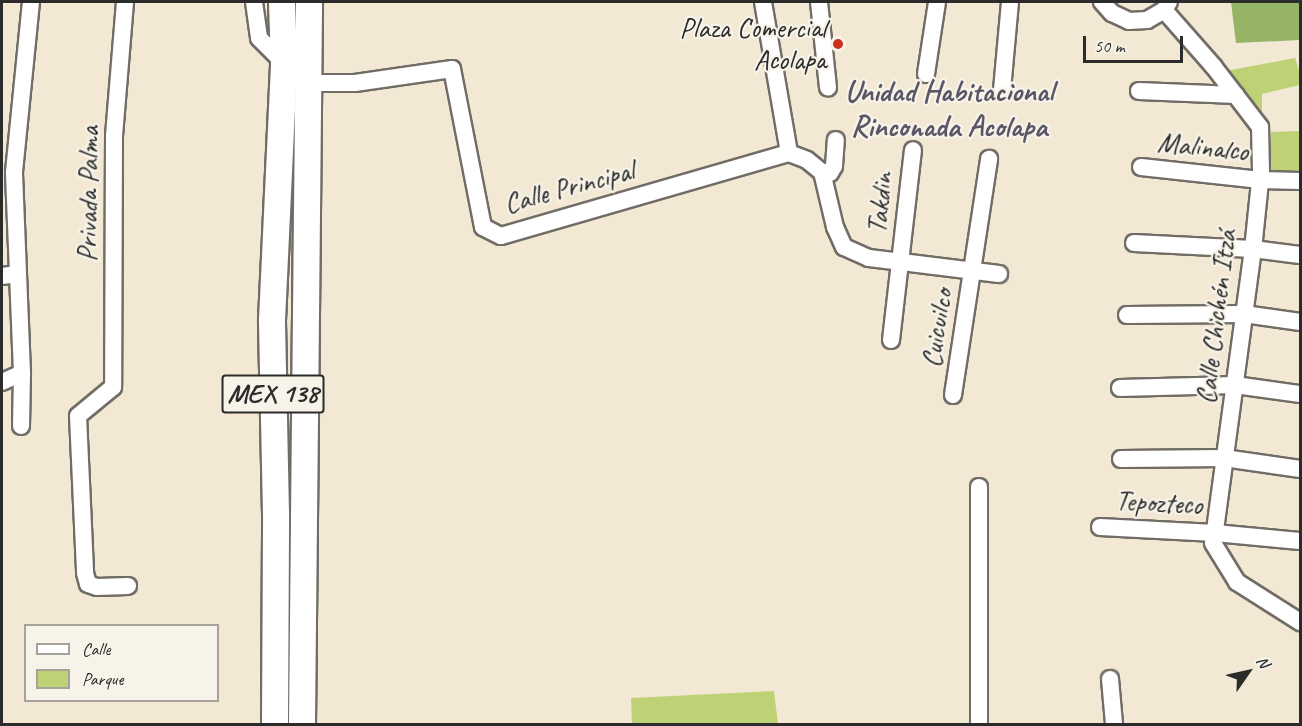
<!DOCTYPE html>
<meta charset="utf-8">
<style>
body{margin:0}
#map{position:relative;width:1302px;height:726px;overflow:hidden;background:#f3e8d3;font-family:Caveat,sans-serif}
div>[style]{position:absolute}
.green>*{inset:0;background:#bed275}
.forest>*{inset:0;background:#96b466}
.roads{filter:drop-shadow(2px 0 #716d66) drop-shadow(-2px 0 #716d66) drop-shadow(0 2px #716d66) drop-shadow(0 -2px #716d66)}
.street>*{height:16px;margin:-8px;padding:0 8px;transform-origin:8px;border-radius:8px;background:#fff}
.primary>*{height:26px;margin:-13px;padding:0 13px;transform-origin:13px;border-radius:13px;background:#fff}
.dots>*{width:16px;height:16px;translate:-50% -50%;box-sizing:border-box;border:3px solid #f7f3e8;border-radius:50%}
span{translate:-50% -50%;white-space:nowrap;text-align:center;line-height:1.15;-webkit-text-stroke:4.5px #f7f3e8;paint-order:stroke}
.shield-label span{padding:2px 4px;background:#f7f3e8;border:2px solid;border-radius:4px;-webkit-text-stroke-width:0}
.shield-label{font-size:27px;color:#2b2b2b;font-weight:700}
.poi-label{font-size:28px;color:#2b2b2b}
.right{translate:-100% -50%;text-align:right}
.street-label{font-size:28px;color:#2b2b2b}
.neighbourhood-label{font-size:30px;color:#5b5666;font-weight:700}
.frame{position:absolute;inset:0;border:3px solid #2b2b2b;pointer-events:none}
.legend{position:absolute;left:24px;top:624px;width:195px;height:78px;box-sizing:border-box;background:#f7f3e8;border:2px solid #a5a39c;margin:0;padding:8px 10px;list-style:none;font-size:18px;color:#2b2b2b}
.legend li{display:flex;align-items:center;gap:12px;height:30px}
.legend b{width:30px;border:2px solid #a5a39c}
.north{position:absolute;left:1218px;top:642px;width:60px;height:60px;-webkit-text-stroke:4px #f7f3e8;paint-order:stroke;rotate:56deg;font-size:16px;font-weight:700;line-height:24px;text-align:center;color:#2b2b2b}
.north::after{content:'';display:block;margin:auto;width:21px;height:27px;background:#2b2b2b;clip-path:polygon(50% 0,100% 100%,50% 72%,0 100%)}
.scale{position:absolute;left:1083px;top:36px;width:100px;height:27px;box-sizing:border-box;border:3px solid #2b2b2b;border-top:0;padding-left:8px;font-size:18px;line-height:21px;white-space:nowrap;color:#2b2b2b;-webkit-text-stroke:4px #f7f3e8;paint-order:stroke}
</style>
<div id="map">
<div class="green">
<i style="clip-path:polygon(1295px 58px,1300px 73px,1300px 85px,1262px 94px,1262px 114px,1226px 71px)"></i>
<i style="clip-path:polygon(1300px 131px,1300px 175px,1270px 170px,1271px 132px)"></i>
<i style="clip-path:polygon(774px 691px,778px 724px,632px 724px,631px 698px)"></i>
</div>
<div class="forest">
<i style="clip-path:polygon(1231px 2px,1300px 2px,1300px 40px,1236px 43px)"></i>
</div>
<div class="roads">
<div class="street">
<i style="left:125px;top:2px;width:134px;rotate:94.7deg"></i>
<i style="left:114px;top:136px;width:251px;rotate:90.2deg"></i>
<i style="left:113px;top:387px;width:45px;rotate:140.4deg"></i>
<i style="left:78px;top:416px;width:157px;rotate:87.4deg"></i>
<i style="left:85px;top:573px;width:11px;rotate:75deg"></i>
<i style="left:88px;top:584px;width:9px;rotate:18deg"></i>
<i style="left:97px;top:587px;width:31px;rotate:-2deg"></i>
<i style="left:254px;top:2px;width:36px;rotate:82deg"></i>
<i style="left:259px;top:38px;width:35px;rotate:45deg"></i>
<i style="left:284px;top:63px;width:32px;rotate:39deg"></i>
<i style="left:309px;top:83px;width:46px"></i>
<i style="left:355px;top:83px;width:98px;rotate:-8.2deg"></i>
<i style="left:452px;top:69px;width:161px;rotate:78.9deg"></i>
<i style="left:483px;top:227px;width:20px;rotate:27deg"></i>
<i style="left:501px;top:236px;width:300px;rotate:-16.1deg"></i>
<i style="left:789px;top:153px;width:19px;rotate:21deg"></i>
<i style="left:807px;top:160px;width:19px;rotate:39deg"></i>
<i style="left:822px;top:172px;width:57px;rotate:76.7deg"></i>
<i style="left:835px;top:227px;width:22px;rotate:66deg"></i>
<i style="left:844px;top:247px;width:27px;rotate:24deg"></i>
<i style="left:869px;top:258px;width:131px;rotate:7deg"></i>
<i style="left:763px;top:2px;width:153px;rotate:80.2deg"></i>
<i style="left:819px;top:2px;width:86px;rotate:84deg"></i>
<i style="left:1102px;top:2px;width:15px;rotate:48deg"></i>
<i style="left:1112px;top:13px;width:19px;rotate:25deg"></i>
<i style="left:1129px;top:21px;width:18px;rotate:-3deg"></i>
<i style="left:1147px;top:20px;width:20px;rotate:-30deg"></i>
<i style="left:1164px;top:10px;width:9px;rotate:-58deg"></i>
<i style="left:1164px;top:10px;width:76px;rotate:48.7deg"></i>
<i style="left:1214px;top:67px;width:76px;rotate:52.5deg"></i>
<i style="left:1260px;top:127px;width:45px;rotate:88.7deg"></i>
<i style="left:1261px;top:172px;width:77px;rotate:95.9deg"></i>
<i style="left:1253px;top:249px;width:297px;rotate:97.7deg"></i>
<i style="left:1213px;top:543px;width:46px;rotate:58.4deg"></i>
<i style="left:1237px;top:582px;width:75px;rotate:32.4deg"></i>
<i style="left:926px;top:74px;width:73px;rotate:-81.3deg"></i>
<i style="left:1002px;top:90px;width:88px;rotate:-84.8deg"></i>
<i style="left:1139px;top:91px;width:97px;rotate:2.4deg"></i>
<i style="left:1141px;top:167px;width:120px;rotate:6.2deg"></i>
<i style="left:1260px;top:180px;width:40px;rotate:1.4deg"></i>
<i style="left:822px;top:172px;width:8px;rotate:7deg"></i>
<i style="left:830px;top:173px;width:8px;rotate:-60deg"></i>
<i style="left:834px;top:166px;width:26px;rotate:-86deg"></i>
<i style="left:1134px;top:243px;width:119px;rotate:2.9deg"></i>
<i style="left:1253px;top:249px;width:47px;rotate:7.3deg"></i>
<i style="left:2px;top:276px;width:16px;rotate:-7deg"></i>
<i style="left:1127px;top:315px;width:117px;rotate:-0.5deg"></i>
<i style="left:1244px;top:314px;width:57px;rotate:8.1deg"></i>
<i style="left:891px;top:340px;width:191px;rotate:-83.4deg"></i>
<i style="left:2px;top:382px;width:22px;rotate:-24deg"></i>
<i style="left:1120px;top:388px;width:115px;rotate:-1.5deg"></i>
<i style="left:1235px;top:385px;width:66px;rotate:7.9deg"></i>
<i style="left:953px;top:395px;width:239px;rotate:-81.3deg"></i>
<i style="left:21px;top:426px;width:53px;rotate:-88.9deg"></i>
<i style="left:22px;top:373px;width:201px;rotate:-92.3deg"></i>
<i style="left:14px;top:172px;width:171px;rotate:-84.3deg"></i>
<i style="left:1121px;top:459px;width:103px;rotate:-0.6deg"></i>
<i style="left:1224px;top:458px;width:77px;rotate:8.2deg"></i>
<i style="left:1100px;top:527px;width:115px;rotate:3deg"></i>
<i style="left:1215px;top:533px;width:85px;rotate:5.4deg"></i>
<i style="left:1110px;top:679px;width:45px;rotate:84.9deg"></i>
<i style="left:979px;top:724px;width:237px;rotate:-90deg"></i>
</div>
<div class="primary">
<i style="left:275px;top:724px;width:210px;rotate:-89.7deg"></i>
<i style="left:276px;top:514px;width:194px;rotate:-91.2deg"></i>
<i style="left:272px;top:320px;width:257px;rotate:-87.3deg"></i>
<i style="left:284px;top:63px;width:61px;rotate:-91.9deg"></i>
<i style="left:302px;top:724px;width:722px;rotate:-89.44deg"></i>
</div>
</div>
<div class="dots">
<i style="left:838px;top:44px;background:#c8321e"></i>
</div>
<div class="shield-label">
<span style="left:273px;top:394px">MEX 138</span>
</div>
<div class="poi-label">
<span class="right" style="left:826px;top:44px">Plaza Comercial<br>Acolapa</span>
</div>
<div class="street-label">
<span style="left:1203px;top:147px;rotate:6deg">Malinalco</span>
<span style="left:569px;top:187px;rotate:-15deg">Calle Principal</span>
<span style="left:88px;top:194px;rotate:-89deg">Privada Palma</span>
<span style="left:880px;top:203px;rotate:-84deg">Takdin</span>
<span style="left:1216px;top:317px;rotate:-83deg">Calle Chichén Itzá</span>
<span style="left:937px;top:328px;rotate:-81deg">Cuicuilco</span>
<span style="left:1159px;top:503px;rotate:3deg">Tepozteco</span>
</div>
<div class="neighbourhood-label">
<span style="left:949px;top:108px">Unidad Habitacional<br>Rinconada Acolapa</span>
</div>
<div class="frame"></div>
<ul class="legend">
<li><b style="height:8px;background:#fff"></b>Calle</li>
<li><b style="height:16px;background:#bed275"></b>Parque</li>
</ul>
<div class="north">N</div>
<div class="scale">50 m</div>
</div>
